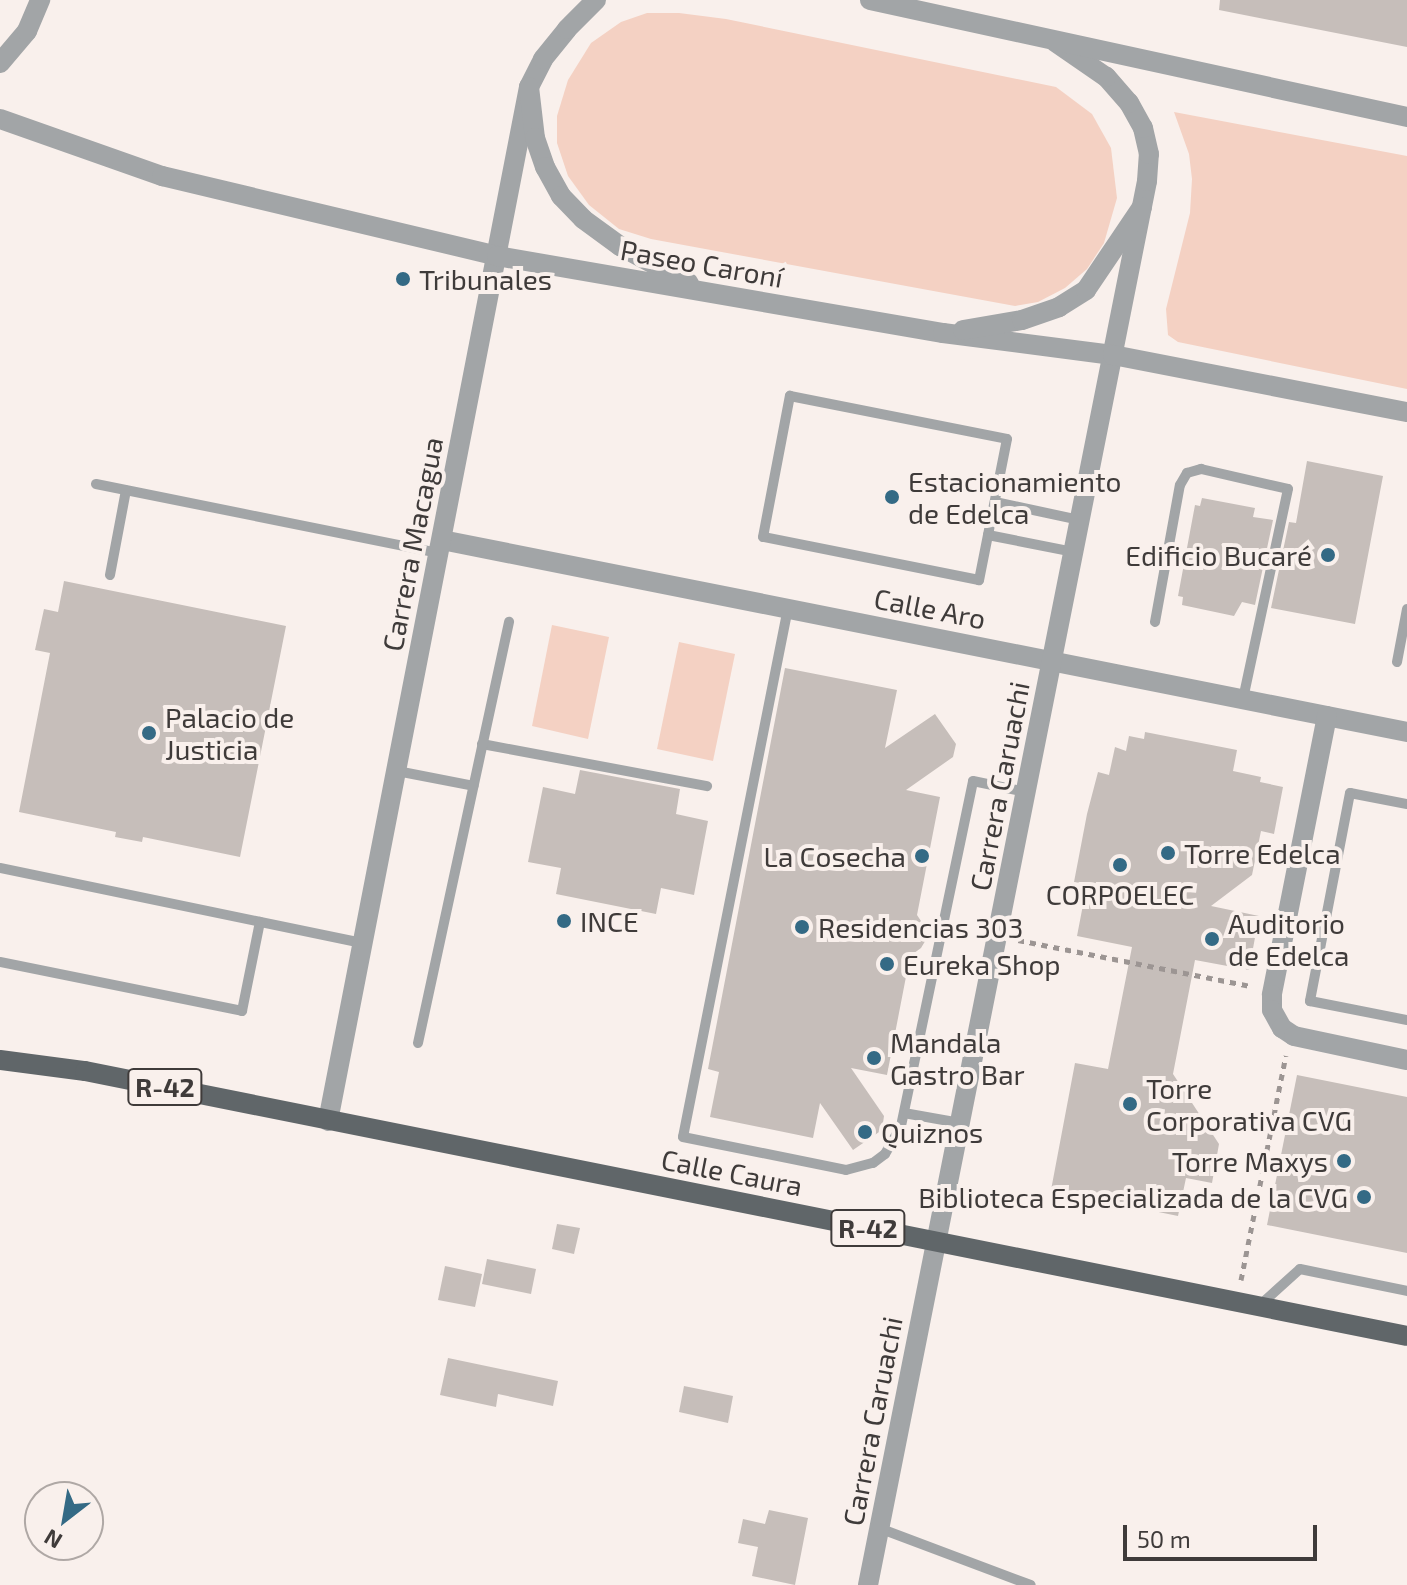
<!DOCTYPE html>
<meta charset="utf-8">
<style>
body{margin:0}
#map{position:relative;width:1407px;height:1585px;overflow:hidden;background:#f9f0ec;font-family:"Exo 2",sans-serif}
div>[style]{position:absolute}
.green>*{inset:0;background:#f4d1c3}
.building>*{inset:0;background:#c6beba}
.path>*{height:5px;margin-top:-2.5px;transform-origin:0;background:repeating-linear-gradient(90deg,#9c9593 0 6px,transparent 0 12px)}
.service>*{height:10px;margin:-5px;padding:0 5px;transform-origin:5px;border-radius:5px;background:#a2a5a7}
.minor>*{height:20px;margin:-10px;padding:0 10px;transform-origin:10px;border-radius:10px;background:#a2a5a7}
.tertiary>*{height:20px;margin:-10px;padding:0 10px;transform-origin:10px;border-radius:10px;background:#a2a5a7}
.primary>*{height:20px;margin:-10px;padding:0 10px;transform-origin:10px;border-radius:10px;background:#606669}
.dots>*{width:22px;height:22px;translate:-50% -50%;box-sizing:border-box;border:4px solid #f9f0ec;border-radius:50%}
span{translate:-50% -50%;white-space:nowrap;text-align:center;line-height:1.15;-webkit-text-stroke:8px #f9f0ec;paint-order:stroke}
.shield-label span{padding:2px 6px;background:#f9f0ec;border:2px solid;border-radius:6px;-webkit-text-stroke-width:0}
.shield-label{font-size:26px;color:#3f3b3a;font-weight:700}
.street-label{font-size:28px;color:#3f3b3a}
.poi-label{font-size:28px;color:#3f3b3a}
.left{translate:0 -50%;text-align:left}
.right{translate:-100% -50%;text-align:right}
.north{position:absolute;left:24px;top:1481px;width:80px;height:80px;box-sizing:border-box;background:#f9f0ec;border:2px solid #afa8a5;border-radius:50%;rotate:211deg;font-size:22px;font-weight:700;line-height:32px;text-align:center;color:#3f3b3a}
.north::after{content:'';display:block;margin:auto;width:28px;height:36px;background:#346a85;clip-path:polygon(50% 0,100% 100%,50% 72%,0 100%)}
.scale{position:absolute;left:1123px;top:1525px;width:194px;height:36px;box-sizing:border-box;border:4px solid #3f3b3a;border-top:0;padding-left:10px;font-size:24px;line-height:28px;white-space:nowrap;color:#3f3b3a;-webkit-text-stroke:6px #f9f0ec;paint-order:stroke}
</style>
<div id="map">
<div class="green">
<i style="clip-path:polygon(647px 13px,679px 13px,726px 19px,1056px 87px,1092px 114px,1111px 148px,1117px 198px,1104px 243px,1087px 269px,1065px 288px,1038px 302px,1015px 306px,651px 239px,619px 229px,589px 205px,568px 176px,557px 143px,557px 116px,568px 80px,591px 43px,621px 22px)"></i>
<i style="clip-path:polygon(1174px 112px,1407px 156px,1407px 389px,1178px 342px,1168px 335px,1166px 309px,1190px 213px,1192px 179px,1189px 154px)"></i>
<i style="clip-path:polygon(552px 625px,609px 637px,588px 739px,532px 726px)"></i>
<i style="clip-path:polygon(679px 642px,735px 654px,713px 761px,657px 749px)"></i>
</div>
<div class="building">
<i style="clip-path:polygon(1220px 0,1407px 0,1407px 47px,1219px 10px)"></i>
<i style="clip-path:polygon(1307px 461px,1383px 476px,1355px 624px,1271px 608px,1289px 522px,1296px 523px)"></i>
<i style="clip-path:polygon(1202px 498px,1255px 508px,1253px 517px,1273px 520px,1255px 605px,1242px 602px,1234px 616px,1182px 605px,1183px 597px,1178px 596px,1195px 505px,1200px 506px)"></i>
<i style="clip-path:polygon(64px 581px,286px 626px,240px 857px,143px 837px,142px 842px,115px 837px,116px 832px,19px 812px,50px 653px,35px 650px,44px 609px,58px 612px)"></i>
<i style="clip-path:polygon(785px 668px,897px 690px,885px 748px,935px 714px,956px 744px,953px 757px,906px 790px,940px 797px,917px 915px,925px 927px,927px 938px,921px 948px,910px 956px,887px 1075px,851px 1068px,884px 1116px,882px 1130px,853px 1150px,820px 1103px,813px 1138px,710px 1117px,719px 1072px,708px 1069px)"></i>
<i style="clip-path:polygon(1145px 732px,1237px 750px,1233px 771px,1261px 777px,1260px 782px,1283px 787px,1274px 834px,1261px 831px,1252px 875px,1211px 906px,1259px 916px,1249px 970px,1195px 960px,1173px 1074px,1219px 1144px,1212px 1183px,1186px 1178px,1178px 1216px,1051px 1190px,1075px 1063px,1108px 1069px,1132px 947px,1077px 936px,1087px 884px,1074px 882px,1087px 814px,1098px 772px,1109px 775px,1115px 747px,1126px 751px,1129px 736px,1144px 739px)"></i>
<i style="clip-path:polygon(580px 770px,680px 789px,676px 814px,708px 821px,694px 895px,661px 888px,656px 914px,556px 894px,561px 868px,528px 862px,543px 787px,575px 794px)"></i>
<i style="clip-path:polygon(1297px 1075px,1407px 1097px,1407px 1253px,1267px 1225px)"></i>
<i style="clip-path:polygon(557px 1224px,580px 1228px,574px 1254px,552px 1249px)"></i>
<i style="clip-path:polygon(487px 1259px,536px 1269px,531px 1294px,482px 1284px)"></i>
<i style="clip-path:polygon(445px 1266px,482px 1274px,475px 1307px,438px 1300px)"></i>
<i style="clip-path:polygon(448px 1358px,558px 1381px,553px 1406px,498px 1394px,496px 1407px,440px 1395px)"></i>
<i style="clip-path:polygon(684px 1386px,733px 1396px,728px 1423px,679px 1412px)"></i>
<i style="clip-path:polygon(769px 1510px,808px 1518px,795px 1585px,752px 1576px,758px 1547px,738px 1543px,743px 1519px,765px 1524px)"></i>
</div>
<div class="path">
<i style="left:1018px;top:940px;width:237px;rotate:11.2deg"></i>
<i style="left:1241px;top:1280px;width:229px;rotate:-78.7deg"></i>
</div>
<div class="service">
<i style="left:790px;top:396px;width:221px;rotate:11.2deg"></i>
<i style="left:1007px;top:439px;width:144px;rotate:101.2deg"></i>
<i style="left:979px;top:580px;width:220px;rotate:-168.7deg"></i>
<i style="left:763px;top:537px;width:144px;rotate:-79.2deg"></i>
<i style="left:96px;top:484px;width:350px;rotate:11.4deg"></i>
<i style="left:995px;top:502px;width:87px;rotate:12deg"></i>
<i style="left:988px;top:535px;width:88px;rotate:11.2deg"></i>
<i style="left:110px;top:575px;width:86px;rotate:-79.3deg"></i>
<i style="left:788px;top:608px;width:539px;rotate:101.23deg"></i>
<i style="left:683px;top:1137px;width:166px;rotate:11.4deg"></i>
<i style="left:846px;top:1170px;width:28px;rotate:-15deg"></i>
<i style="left:873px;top:1163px;width:15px;rotate:-37deg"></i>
<i style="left:885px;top:1154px;width:32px;rotate:-60deg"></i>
<i style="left:901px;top:1126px;width:352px;rotate:-78.2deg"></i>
<i style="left:973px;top:781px;width:54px;rotate:11.7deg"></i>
<i style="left:1155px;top:622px;width:139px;rotate:-79.7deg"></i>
<i style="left:1180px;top:485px;width:14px;rotate:-60deg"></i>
<i style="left:1187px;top:473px;width:15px;rotate:-16deg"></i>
<i style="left:1201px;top:469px;width:89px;rotate:12.9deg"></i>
<i style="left:1288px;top:489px;width:215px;rotate:102.1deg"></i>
<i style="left:1397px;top:662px;width:54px;rotate:-79.3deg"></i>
<i style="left:482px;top:744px;width:229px;rotate:10.6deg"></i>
<i style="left:397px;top:771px;width:78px;rotate:11deg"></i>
<i style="left:1407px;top:804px;width:58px;rotate:-169.1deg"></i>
<i style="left:1350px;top:793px;width:212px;rotate:100.9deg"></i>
<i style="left:1310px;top:1001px;width:99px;rotate:11.1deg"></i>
<i style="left:0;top:868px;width:371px;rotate:11.7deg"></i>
<i style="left:0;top:962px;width:247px;rotate:11.4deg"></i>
<i style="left:242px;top:1011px;width:91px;rotate:-78.6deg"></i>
<i style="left:418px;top:1043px;width:431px;rotate:-77.8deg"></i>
<i style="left:904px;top:1113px;width:57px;rotate:10.1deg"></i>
<i style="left:1259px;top:1306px;width:55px;rotate:-42.1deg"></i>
<i style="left:1300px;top:1269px;width:109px;rotate:11.6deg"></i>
<i style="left:879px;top:1528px;width:162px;rotate:20.6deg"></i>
</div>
<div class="minor">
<i style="left:442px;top:540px;width:984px;rotate:11.25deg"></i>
<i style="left:1327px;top:716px;width:284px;rotate:101.2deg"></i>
<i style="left:1272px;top:995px;width:15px;rotate:90deg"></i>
<i style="left:1272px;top:1010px;width:21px;rotate:61deg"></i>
<i style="left:1282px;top:1028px;width:14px;rotate:34deg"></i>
<i style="left:1294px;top:1036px;width:116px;rotate:12deg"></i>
<i style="left:328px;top:1121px;width:1053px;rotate:-79deg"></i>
<i style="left:529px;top:87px;width:31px;rotate:-63deg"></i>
<i style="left:543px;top:59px;width:38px;rotate:-51deg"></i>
<i style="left:567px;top:29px;width:41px;rotate:-45deg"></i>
<i style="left:868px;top:1585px;width:1431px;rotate:-78.76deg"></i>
<i style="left:1147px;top:181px;width:27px;rotate:-86deg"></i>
<i style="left:1149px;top:154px;width:27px;rotate:-103deg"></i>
<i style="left:1143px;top:128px;width:29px;rotate:-119deg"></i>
<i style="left:1129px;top:103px;width:35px;rotate:-131deg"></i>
<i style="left:1106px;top:77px;width:62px;rotate:-145.5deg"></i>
</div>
<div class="tertiary">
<i style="left:870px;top:0;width:550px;rotate:12.29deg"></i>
<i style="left:0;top:63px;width:42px;rotate:-49.8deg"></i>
<i style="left:27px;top:31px;width:34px;rotate:-67deg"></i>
<i style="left:529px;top:87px;width:51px;rotate:83.3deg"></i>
<i style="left:535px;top:138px;width:31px;rotate:71deg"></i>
<i style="left:545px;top:167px;width:33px;rotate:61deg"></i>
<i style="left:561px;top:196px;width:32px;rotate:46deg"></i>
<i style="left:583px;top:219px;width:46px;rotate:36.1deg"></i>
<i style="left:620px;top:246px;width:78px;rotate:28.2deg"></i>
<i style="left:0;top:119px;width:172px;rotate:19.4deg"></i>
<i style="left:162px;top:176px;width:344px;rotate:13.4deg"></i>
<i style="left:497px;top:256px;width:453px;rotate:9.8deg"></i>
<i style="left:943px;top:333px;width:171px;rotate:7.4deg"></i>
<i style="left:1113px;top:355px;width:299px;rotate:11deg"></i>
<i style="left:963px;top:330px;width:60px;rotate:-9.6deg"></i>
<i style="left:1022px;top:320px;width:39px;rotate:-19deg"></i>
<i style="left:1059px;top:307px;width:32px;rotate:-32deg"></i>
<i style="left:1086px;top:290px;width:100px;rotate:-56deg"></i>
</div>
<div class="primary">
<i style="left:0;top:1060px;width:86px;rotate:7.4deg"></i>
<i style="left:85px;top:1071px;width:1348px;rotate:11.33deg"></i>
</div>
<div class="dots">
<i style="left:403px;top:279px;background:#346a85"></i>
<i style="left:892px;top:497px;background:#346a85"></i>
<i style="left:1328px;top:555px;background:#346a85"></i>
<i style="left:149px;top:733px;background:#346a85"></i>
<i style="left:1168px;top:853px;background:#346a85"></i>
<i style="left:922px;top:856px;background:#346a85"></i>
<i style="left:1120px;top:865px;background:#346a85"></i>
<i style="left:564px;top:921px;background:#346a85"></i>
<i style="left:802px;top:927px;background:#346a85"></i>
<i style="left:1212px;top:939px;background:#346a85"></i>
<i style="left:887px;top:964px;background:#346a85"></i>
<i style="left:874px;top:1058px;background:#346a85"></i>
<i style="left:1130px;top:1104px;background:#346a85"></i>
<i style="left:865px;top:1132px;background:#346a85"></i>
<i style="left:1344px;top:1161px;background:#346a85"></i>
<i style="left:1364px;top:1197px;background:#346a85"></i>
</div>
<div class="shield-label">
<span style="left:165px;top:1087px">R-42</span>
<span style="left:868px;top:1228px">R-42</span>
</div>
<div class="street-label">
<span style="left:702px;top:263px;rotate:10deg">Paseo Caroní</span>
<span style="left:412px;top:544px;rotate:-79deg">Carrera Macagua</span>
<span style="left:930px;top:608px;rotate:11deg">Calle Aro</span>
<span style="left:999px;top:786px;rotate:-79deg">Carrera Caruachi</span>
<span style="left:732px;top:1172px;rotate:11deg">Calle Caura</span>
<span style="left:872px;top:1421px;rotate:-79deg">Carrera Caruachi</span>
</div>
<div class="poi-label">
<span class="left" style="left:419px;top:279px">Tribunales</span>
<span class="left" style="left:908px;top:497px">Estacionamiento<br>de Edelca</span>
<span class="right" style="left:1312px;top:555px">Edificio Bucaré</span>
<span class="left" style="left:165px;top:733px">Palacio de<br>Justicia</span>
<span class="left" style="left:1184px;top:853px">Torre Edelca</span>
<span class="right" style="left:906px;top:856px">La Cosecha</span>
<span style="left:1120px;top:894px">CORPOELEC</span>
<span class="left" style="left:580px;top:921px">INCE</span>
<span class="left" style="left:1228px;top:939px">Auditorio<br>de Edelca</span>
<span class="left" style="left:818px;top:927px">Residencias 303</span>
<span class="left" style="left:903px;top:964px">Eureka Shop</span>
<span class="left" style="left:890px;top:1058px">Mandala<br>Gastro Bar</span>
<span class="left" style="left:1146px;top:1104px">Torre<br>Corporativa CVG</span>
<span class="left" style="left:881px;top:1132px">Quiznos</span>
<span class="right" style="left:1328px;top:1161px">Torre Maxys</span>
<span class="right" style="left:1348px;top:1197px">Biblioteca Especializada de la CVG</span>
</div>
<div class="north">N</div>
<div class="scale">50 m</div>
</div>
